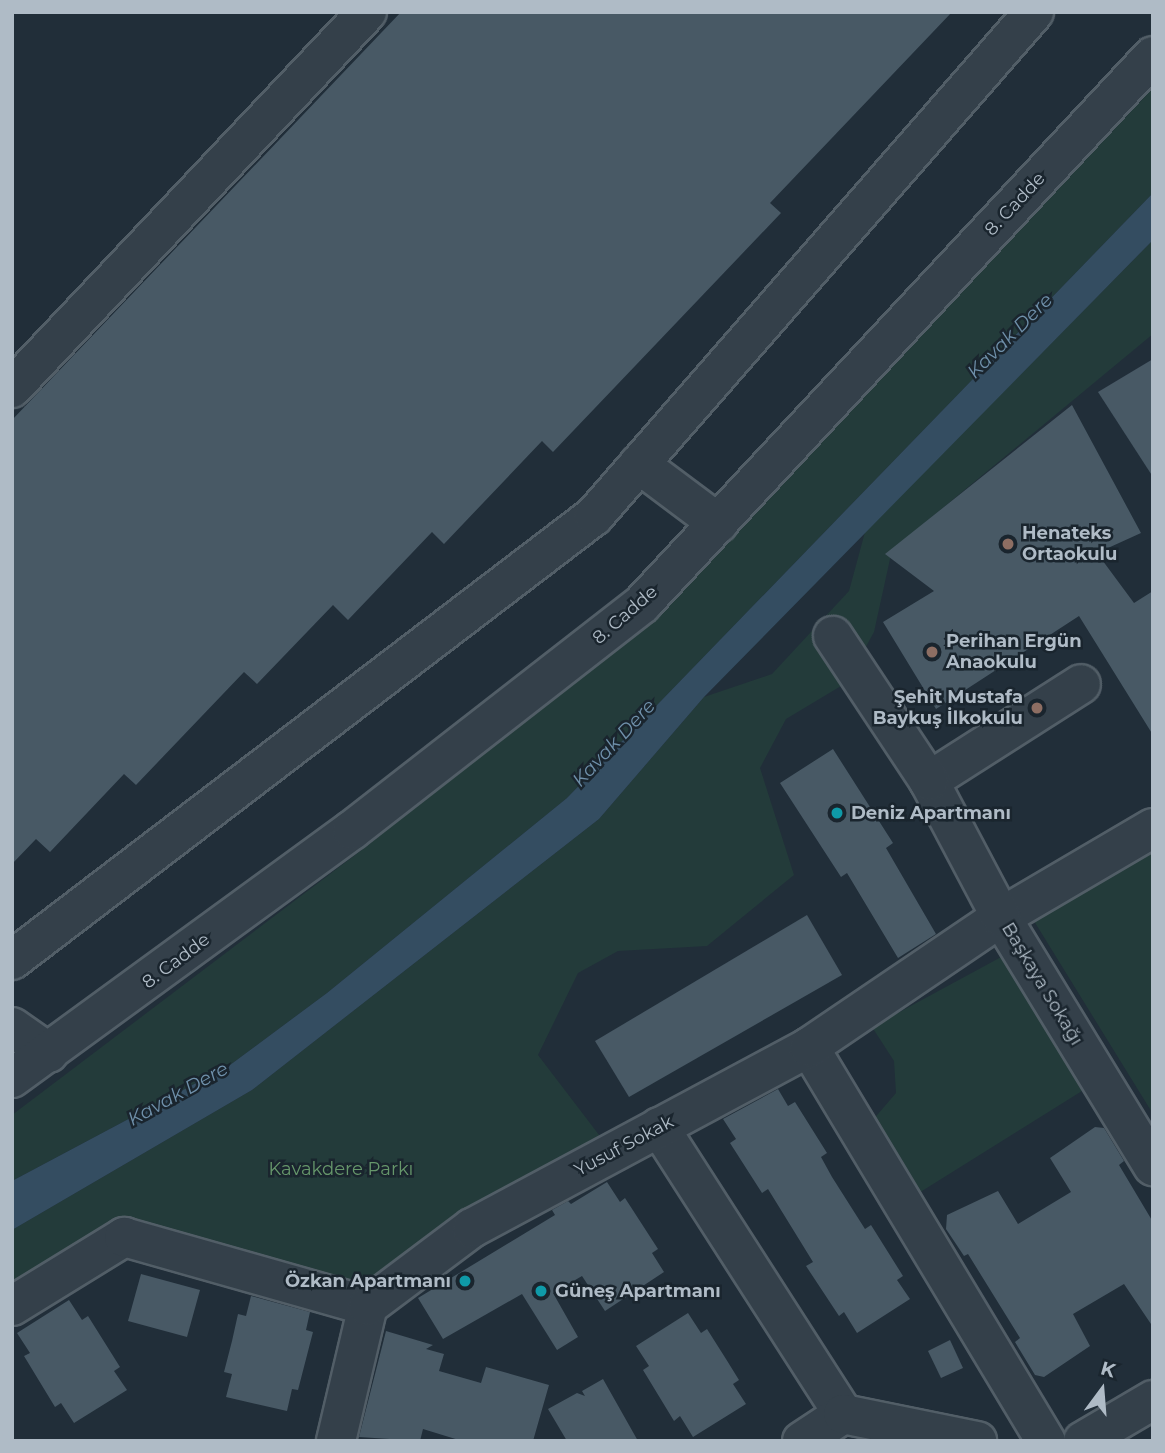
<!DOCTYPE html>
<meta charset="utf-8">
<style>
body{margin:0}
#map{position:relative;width:1165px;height:1453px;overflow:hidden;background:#212e39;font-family:Montserrat,sans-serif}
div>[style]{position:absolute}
.green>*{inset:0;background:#233b3a}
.water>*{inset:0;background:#344d61}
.building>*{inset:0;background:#485965}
.roads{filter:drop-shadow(2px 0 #525e67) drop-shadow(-2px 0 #525e67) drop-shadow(0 2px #525e67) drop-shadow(0 -2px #525e67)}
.minor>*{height:38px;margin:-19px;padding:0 19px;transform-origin:19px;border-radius:19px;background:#34404a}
.dots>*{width:19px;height:19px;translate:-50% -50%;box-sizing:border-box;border:4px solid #1a252e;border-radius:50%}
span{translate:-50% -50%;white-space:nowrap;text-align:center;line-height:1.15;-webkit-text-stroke:5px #1a252e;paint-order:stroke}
.street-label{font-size:18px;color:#afbbc6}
.poi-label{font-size:18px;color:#afbbc6;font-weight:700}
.left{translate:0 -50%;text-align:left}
.right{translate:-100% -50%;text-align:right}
.park-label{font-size:18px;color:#66976b}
.water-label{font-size:19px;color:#6f90aa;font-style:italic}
.frame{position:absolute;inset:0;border:14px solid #afbbc6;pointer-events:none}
.north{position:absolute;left:1067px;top:1355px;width:70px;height:70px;-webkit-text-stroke:5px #1a252e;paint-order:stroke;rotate:16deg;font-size:19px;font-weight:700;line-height:28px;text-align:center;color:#afbbc6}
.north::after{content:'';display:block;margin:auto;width:24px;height:32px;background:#afbbc6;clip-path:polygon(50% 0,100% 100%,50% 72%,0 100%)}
</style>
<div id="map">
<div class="green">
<i style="clip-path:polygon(1153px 88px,1153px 193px,567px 798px,327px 993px,230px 1065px,12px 1181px,12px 1115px,363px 849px,657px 617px)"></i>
<i style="clip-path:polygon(1153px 240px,1153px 334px,892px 550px,874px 632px,846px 683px,786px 719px,760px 768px,794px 875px,707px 946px,618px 951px,578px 973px,538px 1055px,609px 1148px,369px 1297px,122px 1230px,12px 1297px,12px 1230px,252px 1090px,599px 819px,704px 697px,772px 674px,849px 591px,865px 532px)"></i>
<i style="clip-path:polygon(1153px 849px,1153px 1114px,1034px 921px)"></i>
<i style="clip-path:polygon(1003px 956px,1082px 1091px,914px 1196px,872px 1121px,896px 1093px,894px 1061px,872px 1027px)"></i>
</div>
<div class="water">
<i style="clip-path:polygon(1153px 193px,1153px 240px,704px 697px,599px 819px,252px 1090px,12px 1230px,12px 1181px,230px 1065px,327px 993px,567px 798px)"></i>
</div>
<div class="building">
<i style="clip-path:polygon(401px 12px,952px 12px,770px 203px,781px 213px,553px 452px,542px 441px,444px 544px,432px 532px,348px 620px,333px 605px,257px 684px,244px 672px,136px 785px,124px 774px,50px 852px,36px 839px,12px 864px,12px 420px)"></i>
<i style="clip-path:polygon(1153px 359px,1153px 477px,1098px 392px)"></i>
<i style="clip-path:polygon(1072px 405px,1141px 533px,1097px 553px,1134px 603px,1153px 591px,1153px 735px,1079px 616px,936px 709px,883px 622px,934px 591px,885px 554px)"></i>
<i style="clip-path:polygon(833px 749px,893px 843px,886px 848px,936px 934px,898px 958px,847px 873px,841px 877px,780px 783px)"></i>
<i style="clip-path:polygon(807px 915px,842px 975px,629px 1097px,595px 1041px)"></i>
<i style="clip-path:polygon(778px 1089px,788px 1106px,795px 1102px,827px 1153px,821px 1157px,832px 1177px,865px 1229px,871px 1225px,903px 1276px,897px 1280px,910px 1299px,857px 1333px,844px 1312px,839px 1316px,806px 1266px,813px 1262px,768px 1189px,762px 1193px,730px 1143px,736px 1139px,723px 1119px)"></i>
<i style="clip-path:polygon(1095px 1127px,1104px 1128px,1124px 1161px,1119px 1165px,1153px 1222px,1153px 1327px,1124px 1284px,1073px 1314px,1090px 1346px,1044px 1377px,1035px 1375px,1015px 1342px,1020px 1338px,968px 1254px,964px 1256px,946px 1229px,947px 1215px,998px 1191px,1018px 1224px,1071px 1192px,1050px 1158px)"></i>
<i style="clip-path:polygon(607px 1182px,620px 1202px,625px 1198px,658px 1249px,652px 1253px,664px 1272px,605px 1311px,582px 1276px,553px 1293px,578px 1337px,557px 1350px,522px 1294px,443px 1339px,418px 1298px,555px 1215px,552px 1210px,568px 1201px,571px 1204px)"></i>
<i style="clip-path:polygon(141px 1274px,200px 1290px,187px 1337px,128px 1321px)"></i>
<i style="clip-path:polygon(251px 1296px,310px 1312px,306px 1330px,313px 1332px,298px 1390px,292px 1389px,287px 1411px,226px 1397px,232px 1374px,224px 1372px,232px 1341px,238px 1314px,246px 1316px)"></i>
<i style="clip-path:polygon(69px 1300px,82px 1320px,88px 1316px,120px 1367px,114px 1371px,127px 1390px,74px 1423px,61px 1403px,55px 1407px,24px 1356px,30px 1353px,17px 1333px)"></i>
<i style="clip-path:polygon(688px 1313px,701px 1333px,707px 1329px,726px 1359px,739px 1380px,733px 1384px,746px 1404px,693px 1437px,680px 1416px,674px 1421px,643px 1370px,649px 1366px,636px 1346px)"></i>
<i style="clip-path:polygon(386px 1331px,433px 1345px,426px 1349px,444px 1354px,439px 1371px,481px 1383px,486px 1367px,549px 1385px,533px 1441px,462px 1441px,423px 1429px,420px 1441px,359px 1437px)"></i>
<i style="clip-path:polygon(950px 1340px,963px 1368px,941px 1378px,928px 1351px)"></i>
<i style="clip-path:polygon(603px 1379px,638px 1441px,567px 1441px,548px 1409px,577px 1393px,585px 1396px,582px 1391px)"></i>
</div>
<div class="roads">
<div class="minor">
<i style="left:12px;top:388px;width:517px;rotate:-46.65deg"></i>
<i style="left:639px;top:464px;width:99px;rotate:36.8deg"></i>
<i style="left:929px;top:781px;width:180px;rotate:-32.5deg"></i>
<i style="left:1153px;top:828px;width:176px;rotate:149.6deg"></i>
<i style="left:1001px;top:917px;width:292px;rotate:58.6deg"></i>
<i style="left:12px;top:960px;width:732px;rotate:-37.34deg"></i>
<i style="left:594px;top:516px;width:669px;rotate:-48.88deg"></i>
<i style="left:12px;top:1027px;width:45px;rotate:35.1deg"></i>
<i style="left:809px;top:1047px;width:460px;rotate:59deg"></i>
<i style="left:12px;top:1078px;width:421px;rotate:-36.1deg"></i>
<i style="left:352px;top:830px;width:368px;rotate:-37.9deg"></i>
<i style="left:642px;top:604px;width:749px;rotate:-47deg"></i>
<i style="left:659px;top:1127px;width:341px;rotate:57.3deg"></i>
<i style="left:12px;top:1306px;width:132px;rotate:-31.6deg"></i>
<i style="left:124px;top:1237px;width:254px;rotate:15.8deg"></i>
<i style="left:336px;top:1441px;width:139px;rotate:-76.7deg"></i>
<i style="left:368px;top:1306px;width:130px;rotate:-36.9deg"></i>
<i style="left:472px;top:1228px;width:383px;rotate:-28.2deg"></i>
<i style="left:809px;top:1047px;width:232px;rotate:-34.1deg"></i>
<i style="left:1001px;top:917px;width:154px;rotate:-117.9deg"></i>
<i style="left:929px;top:781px;width:174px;rotate:-123.5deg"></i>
<i style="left:802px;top:1441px;width:49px;rotate:-33.4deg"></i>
<i style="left:843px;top:1414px;width:137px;rotate:11.4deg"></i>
<i style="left:1083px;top:1441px;width:81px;rotate:-30.4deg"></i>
</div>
</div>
<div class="dots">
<i style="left:1008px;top:544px;background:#8d6e63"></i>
<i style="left:932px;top:652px;background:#8d6e63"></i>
<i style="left:1037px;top:708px;background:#8d6e63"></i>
<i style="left:837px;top:813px;background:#0f9aa8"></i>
<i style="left:465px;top:1281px;background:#0f9aa8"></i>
<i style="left:541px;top:1291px;background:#0f9aa8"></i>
</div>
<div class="street-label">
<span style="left:1015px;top:204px;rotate:-47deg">8. Cadde</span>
<span style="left:625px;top:615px;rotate:-41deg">8. Cadde</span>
<span style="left:176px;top:961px;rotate:-37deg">8. Cadde</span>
<span style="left:1042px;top:984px;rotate:59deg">Başkaya Sokağı</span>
<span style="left:624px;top:1146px;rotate:-28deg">Yusuf Sokak</span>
</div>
<div class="poi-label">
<span class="left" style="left:1022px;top:544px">Henateks<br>Ortaokulu</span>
<span class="left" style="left:946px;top:652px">Perihan Ergün<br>Anaokulu</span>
<span class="right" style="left:1023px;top:708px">Şehit Mustafa<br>Baykuş İlkokulu</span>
<span class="left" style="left:851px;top:813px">Deniz Apartmanı</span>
<span class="right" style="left:451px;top:1281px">Özkan Apartmanı</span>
<span class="left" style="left:555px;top:1291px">Güneş Apartmanı</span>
</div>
<div class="park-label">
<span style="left:341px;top:1169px">Kavakdere Parkı</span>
</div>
<div class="water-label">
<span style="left:1010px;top:336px;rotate:-45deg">Kavak Dere</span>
<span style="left:614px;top:743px;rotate:-47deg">Kavak Dere</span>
<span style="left:178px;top:1094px;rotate:-29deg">Kavak Dere</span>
</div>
<div class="frame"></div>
<div class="north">K</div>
</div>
